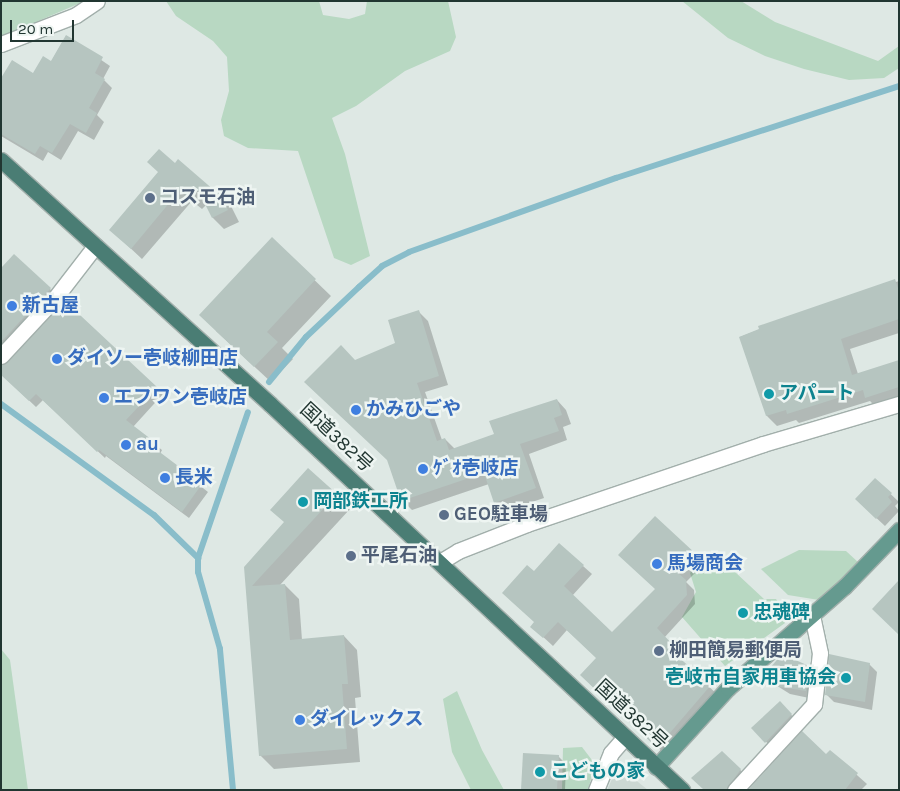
<!DOCTYPE html>
<meta charset="utf-8">
<style>
body{margin:0}
#map{position:relative;width:900px;height:791px;overflow:hidden;background:#dee8e4;font-family:Karla,"Noto Sans JP",sans-serif}
div>[style]{position:absolute}
.built>*{inset:0;background:#ccd8d3}
.green>*{inset:0;background:#b8d8c2}
.shadow>*{inset:0;background:#0003}
.stream>*{height:6px;margin:-3px;padding:0 3px;transform-origin:3px;border-radius:3px;background:#89bdca}
.building>*{inset:0;background:#b6c5c0}
.roads{filter:drop-shadow(1px 0 #a2afab) drop-shadow(-1px 0 #a2afab) drop-shadow(0 1px #a2afab) drop-shadow(0 -1px #a2afab)}
.minor>*{height:15px;margin:-7.5px;padding:0 7.5px;transform-origin:7.5px;border-radius:7.5px;background:#fff}
.tertiary>*{height:15px;margin:-7.5px;padding:0 7.5px;transform-origin:7.5px;border-radius:7.5px;background:#fff}
.primary>*{height:15px;margin:-7.5px;padding:0 7.5px;transform-origin:7.5px;border-radius:7.5px;background:#659a8f}
.trunk>*{height:15px;margin:-7.5px;padding:0 7.5px;transform-origin:7.5px;border-radius:7.5px;background:#4a7d74}
.dots>*{width:14px;height:14px;translate:-50% -50%;box-sizing:border-box;border:2px solid #eef5f2;border-radius:50%}
span{translate:-50% -50%;white-space:nowrap;text-align:center;line-height:1.15;-webkit-text-stroke:5px #eef5f2;paint-order:stroke}
.service-label{font-size:19px;color:#4e5e75;font-weight:700}
.left{translate:0 -50%;text-align:left}
.shop-label{font-size:19px;color:#366cbe;font-weight:700}
.culture-label{font-size:19px;color:#0d838f;font-weight:700}
.right{translate:-100% -50%;text-align:right}
.street-label{font-size:19px;color:#213631}
.frame{position:absolute;inset:0;border:2px solid #213631;pointer-events:none}
.scale{position:absolute;left:10px;top:20px;width:64px;height:22px;box-sizing:border-box;border:2px solid #213631;border-top:0;padding-left:6px;font-size:15px;line-height:18px;white-space:nowrap;color:#213631;-webkit-text-stroke:4px #eef5f2;paint-order:stroke}
</style>
<div id="map">
<div class="built">
<i style="clip-path:polygon(618px 766px,648px 790px,607px 790px)"></i>
</div>
<div class="green">
<i style="clip-path:polygon(1px 1px,85px 1px,1px 37px)"></i>
<i style="clip-path:polygon(166px 1px,319px 1px,323px 15px,349px 19px,365px 14px,367px 1px,448px 1px,456px 37px,450px 51px,405px 71px,356px 106px,332px 118px,345px 154px,370px 256px,351px 265px,334px 258px,298px 151px,248px 148px,224px 136px,221px 120px,229px 91px,227px 57px,213px 41px,176px 16px)"></i>
<i style="clip-path:polygon(682px 1px,741px 1px,775px 22px,878px 61px,899px 46px,899px 68px,884px 78px,849px 80px,804px 69px,765px 56px,728px 38px)"></i>
<i style="clip-path:polygon(799px 550px,846px 551px,859px 563px,819px 600px,788px 595px,761px 569px)"></i>
<i style="clip-path:polygon(705px 557px,735px 572px,764px 599px,776px 599px,785px 613px,785px 623px,725px 666px,682px 617px,696px 592px,690px 573px)"></i>
<i style="clip-path:polygon(1px 649px,10px 660px,28px 790px,1px 790px)"></i>
<i style="clip-path:polygon(457px 691px,482px 750px,504px 790px,471px 790px,452px 752px,443px 699px)"></i>
<i style="clip-path:polygon(582px 747px,595px 764px,588px 790px,562px 790px,563px 748px)"></i>
</div>
<div class="shadow">
<i style="clip-path:polygon(66px 36px,110px 66px,103px 79px,112px 88px,97px 115px,104px 122px,94px 140px,78px 131px,61px 160px,48px 152px,43px 161px,1px 136px,1px 81px,34px 74px,51px 62px)"></i>
<i style="clip-path:polygon(176px 165px,215px 192px,218px 191px,229px 202px,239px 222px,224px 229px,213px 218px,207px 204px,202px 209px,192px 201px,142px 259px,111px 230px)"></i>
<i style="clip-path:polygon(272px 239px,331px 296px,282px 348px,293px 359px,271px 382px,216px 331px)"></i>
<i style="clip-path:polygon(1px 270px,50px 289px,57px 296px,1px 356px)"></i>
<i style="clip-path:polygon(899px 281px,899px 333px,850px 349px,858px 374px,899px 361px,899px 400px,876px 407px,870px 401px,799px 423px,796px 420px,777px 426px,767px 416px,740px 337px,821px 306px)"></i>
<i style="clip-path:polygon(67px 304px,163px 394px,133px 427px,162px 450px,160px 454px,208px 492px,189px 518px,106px 456px,105px 458px,43px 400px,36px 407px,1px 374px)"></i>
<i style="clip-path:polygon(418px 311px,428px 321px,448px 385px,425px 392px,442px 440px,445px 439px,455px 449px,496px 435px,557px 400px,566px 410px,571px 424px,563px 427px,567px 440px,529px 454px,544px 498px,505px 511px,495px 502px,489px 484px,412px 510px,402px 500px,355px 361px,397px 344px)"></i>
<i style="clip-path:polygon(308px 470px,350px 509px,280px 585px,285px 585px,299px 599px,302px 640px,344px 636px,357px 650px,361px 697px,355px 698px,360px 762px,274px 769px,260px 755px,246px 567px,285px 523px)"></i>
<i style="clip-path:polygon(875px 479px,899px 502px,895px 506px,899px 511px,885px 526px,856px 499px)"></i>
<i style="clip-path:polygon(655px 518px,704px 564px,686px 582px,694px 590px,695px 604px,664px 638px,682px 656px,679px 659px,718px 695px,666px 755px,590px 684px,597px 658px,567px 630px,553px 646px,541px 635px,535px 623px,534px 573px,583px 566px,592px 574px,572px 596px,612px 633px,656px 590px)"></i>
<i style="clip-path:polygon(869px 664px,877px 672px,872px 710px,834px 702px,826px 694px)"></i>
<i style="clip-path:polygon(808px 667px,817px 675px,814px 699px,790px 694px,763px 677px)"></i>
<i style="clip-path:polygon(780px 703px,799px 723px,774px 750px,753px 728px)"></i>
<i style="clip-path:polygon(830px 751px,867px 784px,861px 790px,826px 790px,826px 756px)"></i>
<i style="clip-path:polygon(722px 753px,750px 779px,741px 790px,705px 790px)"></i>
<i style="clip-path:polygon(558px 756px,566px 764px,565px 790px,523px 790px)"></i>
</div>
<div class="stream">
<i style="left:269px;top:382px;width:58px;rotate:-50.6deg"></i>
<i style="left:306px;top:337px;width:73px;rotate:-43.3deg"></i>
<i style="left:359px;top:287px;width:31px;rotate:-42deg"></i>
<i style="left:382px;top:266px;width:30px;rotate:-27deg"></i>
<i style="left:409px;top:252px;width:220px;rotate:-19.7deg"></i>
<i style="left:616px;top:178px;width:298px;rotate:-18deg"></i>
<i style="left:1px;top:404px;width:189px;rotate:36deg"></i>
<i style="left:154px;top:515px;width:62px;rotate:44.3deg"></i>
<i style="left:233px;top:790px;width:142px;rotate:-95.3deg"></i>
<i style="left:220px;top:649px;width:80px;rotate:-105.9deg"></i>
<i style="left:198px;top:572px;width:14px;rotate:-90deg"></i>
<i style="left:198px;top:558px;width:154px;rotate:-71.1deg"></i>
</div>
<div class="building">
<i style="clip-path:polygon(66px 35px,103px 57px,95px 73px,105px 79px,89px 108px,97px 113px,86px 133px,70px 124px,52px 153px,40px 146px,35px 154px,1px 134px,1px 78px,12px 60px,33px 73px,43px 56px,51px 61px)"></i>
<i style="clip-path:polygon(159px 149px,175px 163px,178px 159px,215px 191px,218px 189px,228px 210px,212px 218px,198px 190px,190px 199px,180px 190px,131px 249px,109px 230px,158px 172px,147px 162px)"></i>
<i style="clip-path:polygon(272px 237px,316px 279px,267px 332px,278px 342px,254px 367px,199px 315px)"></i>
<i style="clip-path:polygon(14px 254px,51px 288px,1px 342px,1px 268px)"></i>
<i style="clip-path:polygon(895px 279px,899px 291px,899px 319px,841px 339px,852px 375px,899px 360px,899px 387px,865px 398px,863px 390px,787px 414px,786px 410px,766px 416px,739px 337px,759px 329px,758px 326px)"></i>
<i style="clip-path:polygon(65px 301px,157px 387px,126px 420px,156px 443px,153px 447px,202px 484px,182px 512px,99px 450px,97px 452px,36px 394px,29px 401px,1px 375px,1px 365px,8px 362px)"></i>
<i style="clip-path:polygon(419px 310px,439px 376px,417px 383px,437px 441px,445px 438px,449px 450px,494px 434px,489px 421px,557px 399px,562px 415px,554px 418px,559px 431px,520px 444px,536px 488px,494px 503px,484px 473px,401px 501px,387px 460px,304px 382px,341px 345px,355px 360px,395px 343px,388px 320px)"></i>
<i style="clip-path:polygon(308px 468px,337px 494px,252px 586px,285px 584px,290px 640px,344px 635px,348px 684px,342px 684px,347px 749px,259px 756px,244px 567px,284px 522px,270px 510px)"></i>
<i style="clip-path:polygon(875px 478px,892px 493px,888px 497px,892px 502px,876px 519px,855px 499px)"></i>
<i style="clip-path:polygon(655px 516px,696px 554px,678px 573px,686px 580px,687px 595px,657px 628px,674px 646px,670px 650px,711px 685px,657px 748px,580px 675px,596px 658px,558px 622px,543px 638px,530px 627px,534px 622px,502px 593px,527px 565px,534px 571px,559px 543px,584px 565px,564px 586px,612px 632px,655px 589px,618px 555px)"></i>
<i style="clip-path:polygon(899px 580px,899px 635px,872px 609px)"></i>
<i style="clip-path:polygon(782px 654px,809px 666px,806px 691px,780px 687px,762px 677px)"></i>
<i style="clip-path:polygon(829px 654px,870px 663px,865px 702px,825px 695px)"></i>
<i style="clip-path:polygon(780px 701px,792px 714px,765px 743px,751px 728px)"></i>
<i style="clip-path:polygon(802px 731px,826px 754px,830px 750px,858px 773px,845px 790px,748px 790px)"></i>
<i style="clip-path:polygon(722px 751px,741px 769px,726px 790px,704px 790px,691px 778px)"></i>
<i style="clip-path:polygon(523px 753px,559px 755px,557px 790px,521px 790px)"></i>
</div>
<div class="roads">
<div class="minor">
<i style="left:1px;top:44px;width:80px;rotate:-21.1deg"></i>
<i style="left:76px;top:15px;width:25px;rotate:-34deg"></i>
<i style="left:1px;top:356px;width:79px;rotate:-47deg"></i>
<i style="left:55px;top:298px;width:66px;rotate:-52.4deg"></i>
<i style="left:596px;top:790px;width:40px;rotate:-68deg"></i>
<i style="left:611px;top:753px;width:21px;rotate:-49deg"></i>
<i style="left:735px;top:790px;width:117px;rotate:-47.4deg"></i>
<i style="left:814px;top:704px;width:51px;rotate:-83.3deg"></i>
<i style="left:820px;top:653px;width:40px;rotate:-102deg"></i>
</div>
<div class="tertiary">
<i style="left:440px;top:562px;width:21px;rotate:-31deg"></i>
<i style="left:458px;top:551px;width:74px;rotate:-21.4deg"></i>
<i style="left:527px;top:524px;width:249px;rotate:-18.7deg"></i>
<i style="left:763px;top:444px;width:142px;rotate:-16.4deg"></i>
</div>
<div class="primary">
<i style="left:656px;top:767px;width:107px;rotate:-47.7deg"></i>
<i style="left:728px;top:688px;width:155px;rotate:-41.1deg"></i>
<i style="left:845px;top:586px;width:78px;rotate:-46deg"></i>
</div>
<div class="trunk">
<i style="left:1px;top:160px;width:363px;rotate:42.2deg"></i>
<i style="left:270px;top:404px;width:565px;rotate:43.13deg"></i>
</div>
</div>
<div class="dots">
<i style="left:150px;top:198px;background:#5c6f8a"></i>
<i style="left:12px;top:306px;background:#3f7fe0"></i>
<i style="left:57px;top:359px;background:#3f7fe0"></i>
<i style="left:769px;top:394px;background:#0f9aa8"></i>
<i style="left:104px;top:398px;background:#3f7fe0"></i>
<i style="left:356px;top:410px;background:#3f7fe0"></i>
<i style="left:126px;top:445px;background:#3f7fe0"></i>
<i style="left:423px;top:469px;background:#3f7fe0"></i>
<i style="left:165px;top:478px;background:#3f7fe0"></i>
<i style="left:303px;top:502px;background:#0f9aa8"></i>
<i style="left:444px;top:515px;background:#5c6f8a"></i>
<i style="left:351px;top:556px;background:#5c6f8a"></i>
<i style="left:657px;top:564px;background:#3f7fe0"></i>
<i style="left:743px;top:613px;background:#0f9aa8"></i>
<i style="left:659px;top:651px;background:#5c6f8a"></i>
<i style="left:846px;top:678px;background:#0f9aa8"></i>
<i style="left:300px;top:720px;background:#3f7fe0"></i>
<i style="left:540px;top:772px;background:#0f9aa8"></i>
</div>
<div class="service-label">
<span class="left" style="left:160px;top:198px">コスモ石油</span>
<span class="left" style="left:454px;top:515px">GEO駐車場</span>
<span class="left" style="left:361px;top:556px">平尾石油</span>
<span class="left" style="left:669px;top:651px">柳田簡易郵便局</span>
</div>
<div class="shop-label">
<span class="left" style="left:22px;top:306px">新古屋</span>
<span class="left" style="left:67px;top:359px">ダイソー壱岐柳田店</span>
<span class="left" style="left:114px;top:398px">エフワン壱岐店</span>
<span class="left" style="left:366px;top:410px">かみひごや</span>
<span class="left" style="left:136px;top:445px">au</span>
<span class="left" style="left:433px;top:469px">ｹﾞｵ壱岐店</span>
<span class="left" style="left:175px;top:478px">長米</span>
<span class="left" style="left:667px;top:564px">馬場商会</span>
<span class="left" style="left:310px;top:720px">ダイレックス</span>
</div>
<div class="culture-label">
<span class="left" style="left:779px;top:394px">アパート</span>
<span class="left" style="left:313px;top:502px">岡部鉄工所</span>
<span class="left" style="left:753px;top:613px">忠魂碑</span>
<span class="right" style="left:836px;top:678px">壱岐市自家用車協会</span>
<span class="left" style="left:550px;top:772px">こどもの家</span>
</div>
<div class="street-label">
<span style="left:336px;top:438px;rotate:43deg">国道382号</span>
<span style="left:631px;top:715px;rotate:43deg">国道382号</span>
</div>
<div class="frame"></div>
<div class="scale">20 m</div>
</div>
